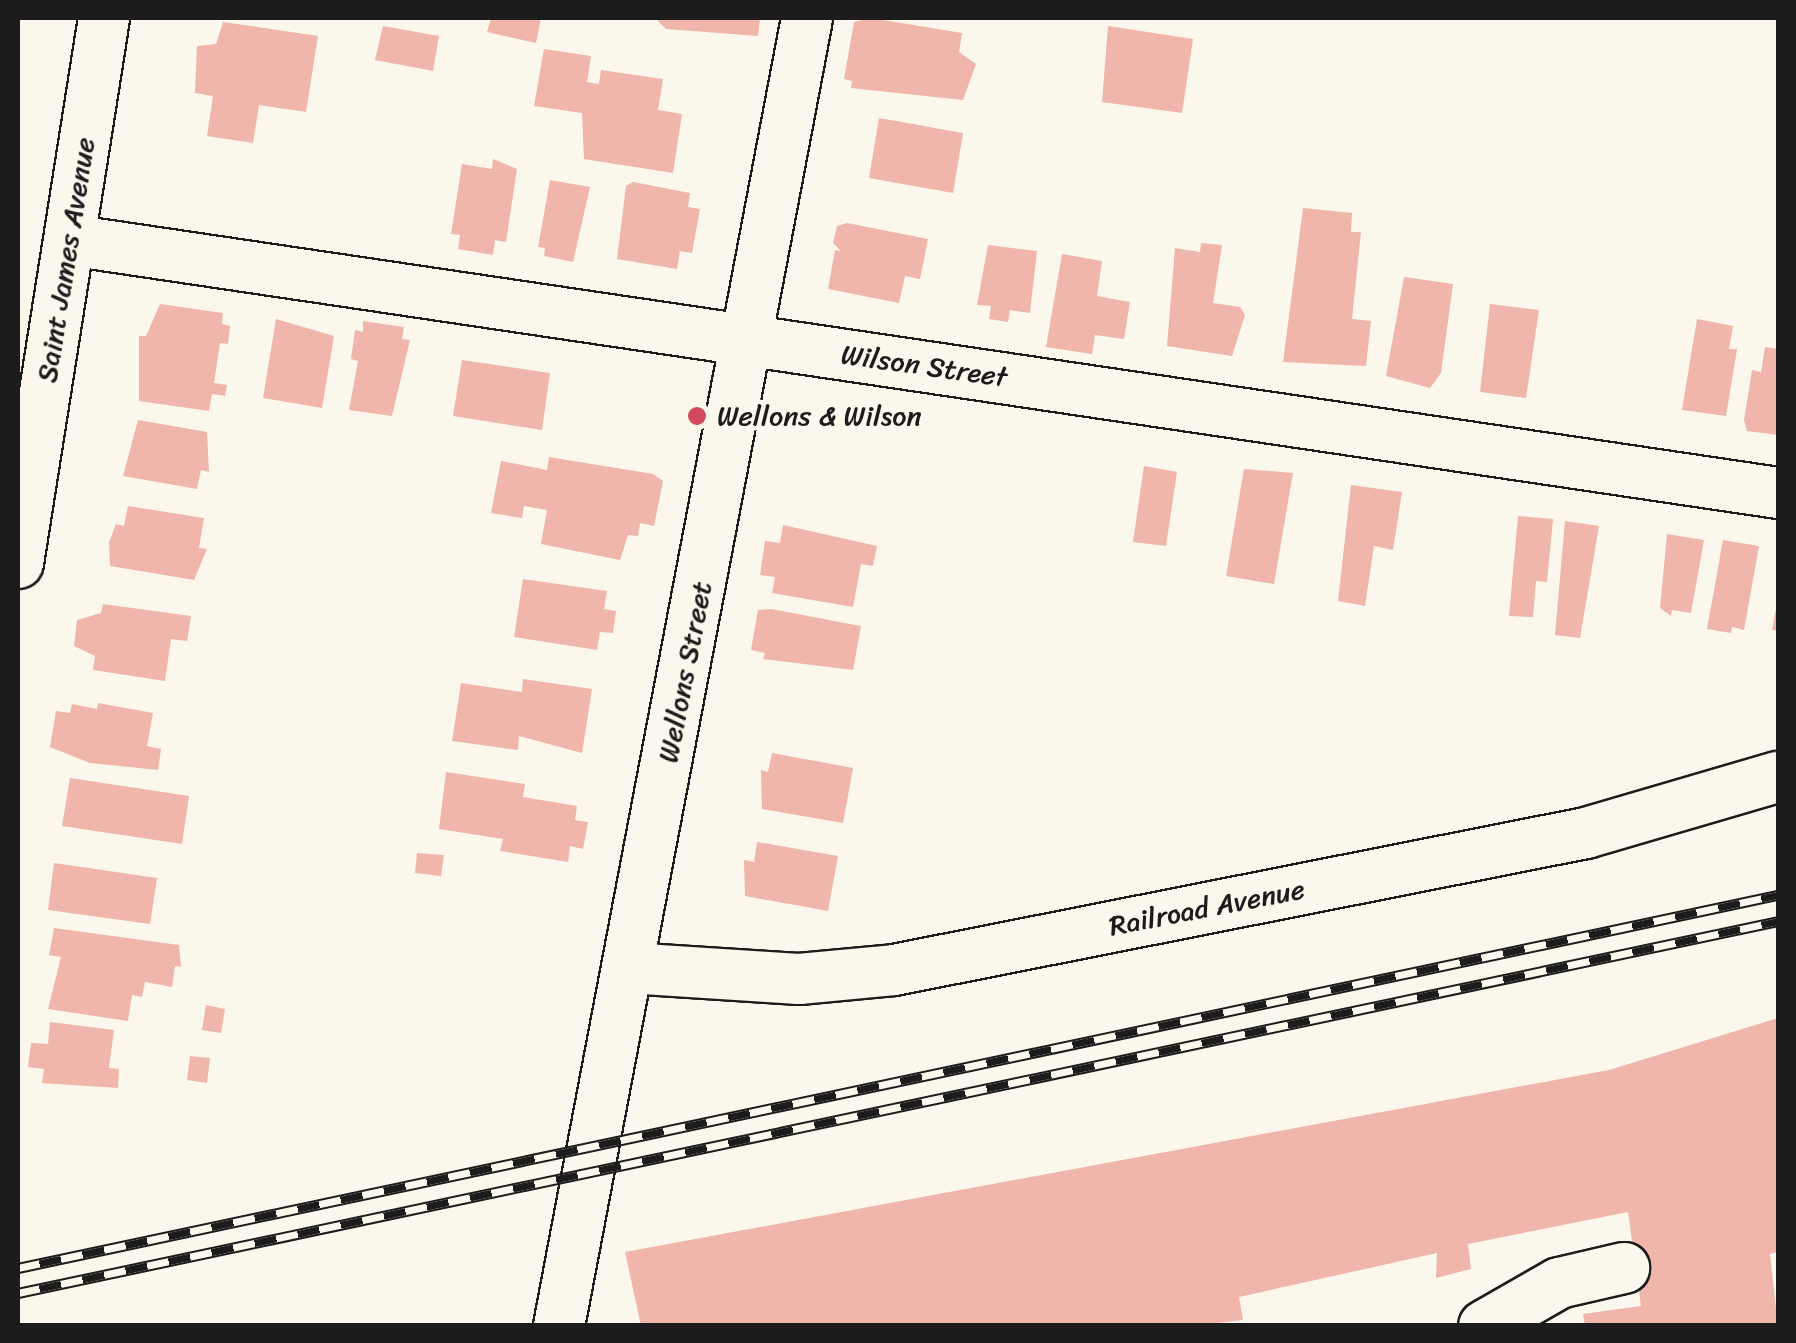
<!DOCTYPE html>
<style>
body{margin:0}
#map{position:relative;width:1796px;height:1343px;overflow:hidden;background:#fbf7ec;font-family:Sriracha,sans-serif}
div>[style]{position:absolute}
.building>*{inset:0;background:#f0b6ab}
.roads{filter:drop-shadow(2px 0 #1c1c1c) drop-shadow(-2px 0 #1c1c1c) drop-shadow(0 2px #1c1c1c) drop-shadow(0 -2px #1c1c1c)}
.minor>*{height:50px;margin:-25px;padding:0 25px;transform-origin:25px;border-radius:25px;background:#fbf7ec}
.rail>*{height:11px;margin-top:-5.5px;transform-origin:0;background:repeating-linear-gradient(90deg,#fbf7ec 0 22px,#1c1c1c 0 44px);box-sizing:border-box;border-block:2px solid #1c1c1c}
.dots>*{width:28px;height:28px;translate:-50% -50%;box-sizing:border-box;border:5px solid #fbf7ec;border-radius:50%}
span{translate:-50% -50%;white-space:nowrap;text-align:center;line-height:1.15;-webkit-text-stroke:9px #fbf7ec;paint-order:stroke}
.street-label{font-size:28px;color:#1c1c1c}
.poi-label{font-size:28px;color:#1c1c1c}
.left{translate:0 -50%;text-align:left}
.frame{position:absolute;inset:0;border:20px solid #1c1c1c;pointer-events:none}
</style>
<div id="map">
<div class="building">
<i style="clip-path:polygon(491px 18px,541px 18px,536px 43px,487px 32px)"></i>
<i style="clip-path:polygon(655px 18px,760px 18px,758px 36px,666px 29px)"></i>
<i style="clip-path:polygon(871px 18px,962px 33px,959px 52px,976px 64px,963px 100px,851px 88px,852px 81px,844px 79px,854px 22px)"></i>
<i style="clip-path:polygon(223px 22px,318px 36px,306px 112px,259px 105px,253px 143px,207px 136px,213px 96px,195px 93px,197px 46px,216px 44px)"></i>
<i style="clip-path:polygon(383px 26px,439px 36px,433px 71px,375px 60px)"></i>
<i style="clip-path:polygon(1108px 26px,1193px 39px,1182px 113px,1102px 102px)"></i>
<i style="clip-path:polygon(544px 49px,591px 56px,587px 82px,599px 84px,601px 70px,663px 79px,658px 110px,682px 114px,673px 173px,584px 159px,582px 113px,534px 106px)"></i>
<i style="clip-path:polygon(879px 118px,963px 133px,953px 193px,869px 178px)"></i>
<i style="clip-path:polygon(493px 159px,517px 169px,506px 242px,495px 240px,493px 255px,458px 249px,460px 235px,451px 234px,462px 164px,492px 169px)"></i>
<i style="clip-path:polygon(550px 180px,590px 187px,573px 262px,544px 256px,545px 248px,538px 247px)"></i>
<i style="clip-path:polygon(633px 182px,690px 193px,688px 207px,700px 209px,692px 253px,680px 251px,677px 269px,617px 259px,626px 186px)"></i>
<i style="clip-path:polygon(1303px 208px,1352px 213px,1351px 232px,1361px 232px,1352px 319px,1371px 321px,1366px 366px,1283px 362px)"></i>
<i style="clip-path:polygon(847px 223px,928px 239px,920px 279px,905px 276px,899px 303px,828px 289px,835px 250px,841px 251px,833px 243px,837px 226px)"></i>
<i style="clip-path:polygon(1201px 243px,1222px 245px,1213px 303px,1240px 307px,1245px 315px,1232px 356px,1167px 346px,1175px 248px,1200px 252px)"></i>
<i style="clip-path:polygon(988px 245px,1037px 251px,1030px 313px,1010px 310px,1008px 322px,989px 319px,991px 306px,977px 305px)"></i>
<i style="clip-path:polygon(1062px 254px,1102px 261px,1097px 296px,1130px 302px,1124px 339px,1095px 335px,1092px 354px,1046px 347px)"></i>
<i style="clip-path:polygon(1404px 277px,1453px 284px,1441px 373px,1430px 388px,1386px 376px)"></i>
<i style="clip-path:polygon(160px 304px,223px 313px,222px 324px,230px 326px,228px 344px,220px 343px,214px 383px,227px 385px,225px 396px,212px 394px,209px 411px,139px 401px,139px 336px,146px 336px)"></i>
<i style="clip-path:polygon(1490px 304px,1539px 310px,1526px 398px,1480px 392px)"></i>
<i style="clip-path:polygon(276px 319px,334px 336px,322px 408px,263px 398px)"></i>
<i style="clip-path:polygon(1697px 319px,1733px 326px,1729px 349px,1737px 349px,1726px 416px,1682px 410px)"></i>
<i style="clip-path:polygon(363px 321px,404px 327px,402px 339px,410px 340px,392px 416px,349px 410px,358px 361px,351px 359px,355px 330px,363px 332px)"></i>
<i style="clip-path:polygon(1765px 347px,1778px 349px,1778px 435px,1747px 431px,1744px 420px,1752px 370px,1761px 372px)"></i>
<i style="clip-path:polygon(462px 360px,550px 373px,542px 430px,453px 416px)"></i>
<i style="clip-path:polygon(138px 420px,207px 432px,209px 472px,201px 470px,197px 489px,123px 476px)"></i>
<i style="clip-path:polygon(549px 457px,653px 474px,663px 481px,654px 526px,640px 523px,638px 536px,628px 535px,620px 560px,541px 544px,547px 510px,524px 506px,522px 518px,491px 513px,501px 461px,547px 470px)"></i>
<i style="clip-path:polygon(1144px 466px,1177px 472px,1166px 546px,1133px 542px)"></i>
<i style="clip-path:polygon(1244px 469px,1293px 473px,1274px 584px,1226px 576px)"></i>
<i style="clip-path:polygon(1351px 485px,1402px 492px,1393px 550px,1374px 546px,1365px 606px,1338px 601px)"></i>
<i style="clip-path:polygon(128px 506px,204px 518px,199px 548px,207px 549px,194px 580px,110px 566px,109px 542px,116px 524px,124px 526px)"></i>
<i style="clip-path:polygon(1518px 516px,1553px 519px,1547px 582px,1536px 581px,1533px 617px,1509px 616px)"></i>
<i style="clip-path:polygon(1565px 521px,1599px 526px,1580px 638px,1555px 635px)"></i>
<i style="clip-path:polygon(783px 525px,877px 546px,873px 566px,861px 564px,853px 607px,772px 593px,775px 577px,760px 575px,765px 541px,780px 543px)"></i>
<i style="clip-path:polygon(1667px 534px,1704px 540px,1691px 613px,1672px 610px,1671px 616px,1660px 608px)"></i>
<i style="clip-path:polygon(1723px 540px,1759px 546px,1744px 630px,1732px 627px,1731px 633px,1707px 629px)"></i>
<i style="clip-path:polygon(523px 579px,607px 591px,604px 609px,616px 611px,613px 633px,600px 632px,597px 650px,514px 637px)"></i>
<i style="clip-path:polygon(1777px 603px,1778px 603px,1778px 631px,1772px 630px)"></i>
<i style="clip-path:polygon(103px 604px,191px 616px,187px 641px,171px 639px,165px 681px,93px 670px,95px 656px,74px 646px,77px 620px,101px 613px)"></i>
<i style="clip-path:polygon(771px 609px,861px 626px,853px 670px,763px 659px,765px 653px,751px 650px,758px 610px)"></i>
<i style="clip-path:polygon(523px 679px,592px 689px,582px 753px,519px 736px,518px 750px,452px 741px,461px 683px,522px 692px)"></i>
<i style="clip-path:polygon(98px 703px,153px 713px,147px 746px,161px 749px,158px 770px,90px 763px,50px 747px,56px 711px,70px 713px,72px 704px,97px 709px)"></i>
<i style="clip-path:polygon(772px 753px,853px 768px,843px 823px,762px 809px,761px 770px,768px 772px)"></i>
<i style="clip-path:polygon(446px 772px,525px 784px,523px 797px,577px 806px,575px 820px,588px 822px,583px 849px,570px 846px,568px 862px,500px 851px,503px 839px,439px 829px)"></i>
<i style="clip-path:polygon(70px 778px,189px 796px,182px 844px,62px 826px)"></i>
<i style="clip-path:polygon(757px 842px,838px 856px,828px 911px,745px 896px,744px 860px,754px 862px)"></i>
<i style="clip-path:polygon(417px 853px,444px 855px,441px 876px,415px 873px)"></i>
<i style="clip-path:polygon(54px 863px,157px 878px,150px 924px,48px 910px)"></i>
<i style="clip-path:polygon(54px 928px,179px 945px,181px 967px,175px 966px,172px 987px,145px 982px,142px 997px,132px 995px,128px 1021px,48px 1009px,61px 957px,49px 955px)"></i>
<i style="clip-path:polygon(206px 1005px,225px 1009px,221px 1033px,202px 1030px)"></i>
<i style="clip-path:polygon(1778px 1018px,1778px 1252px,1770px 1254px,1778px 1326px,1585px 1326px,1583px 1314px,1641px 1306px,1628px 1212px,1468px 1244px,1471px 1269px,1436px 1278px,1437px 1253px,1239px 1297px,1243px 1320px,1194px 1326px,641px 1326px,625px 1252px,1609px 1070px)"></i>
<i style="clip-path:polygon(50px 1022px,114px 1030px,109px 1068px,119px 1069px,118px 1088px,42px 1083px,44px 1069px,28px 1067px,31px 1043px,48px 1044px)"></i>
<i style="clip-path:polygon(190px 1056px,210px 1058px,207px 1083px,187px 1080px)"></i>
</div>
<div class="roads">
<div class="minor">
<i style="left:69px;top:240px;width:1728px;rotate:8.42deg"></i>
<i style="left:18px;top:563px;width:552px;rotate:-81.03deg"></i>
<i style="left:628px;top:968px;width:171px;rotate:3.7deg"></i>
<i style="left:799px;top:979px;width:95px;rotate:-5.4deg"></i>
<i style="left:894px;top:970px;width:705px;rotate:-11.2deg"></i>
<i style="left:1586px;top:833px;width:200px;rotate:-16.3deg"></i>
<i style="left:559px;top:1326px;width:1331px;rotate:-79.26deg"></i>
<i style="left:1484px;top:1326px;width:86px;rotate:-29.8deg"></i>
<i style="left:1559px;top:1283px;width:67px;rotate:-13deg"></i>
</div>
</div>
<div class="rail">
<i style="left:18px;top:1268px;width:1799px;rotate:-11.97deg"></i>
<i style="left:18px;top:1293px;width:1799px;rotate:-11.93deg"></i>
</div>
<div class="dots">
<i style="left:697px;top:416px;background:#d1495b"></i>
</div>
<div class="street-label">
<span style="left:66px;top:260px;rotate:-81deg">Saint James Avenue</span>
<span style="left:924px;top:366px;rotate:8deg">Wilson Street</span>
<span style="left:685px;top:672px;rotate:-79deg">Wellons Street</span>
<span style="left:1207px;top:908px;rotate:-11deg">Railroad Avenue</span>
</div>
<div class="poi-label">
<span class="left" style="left:717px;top:416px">Wellons &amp; Wilson</span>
</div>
<div class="frame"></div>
</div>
